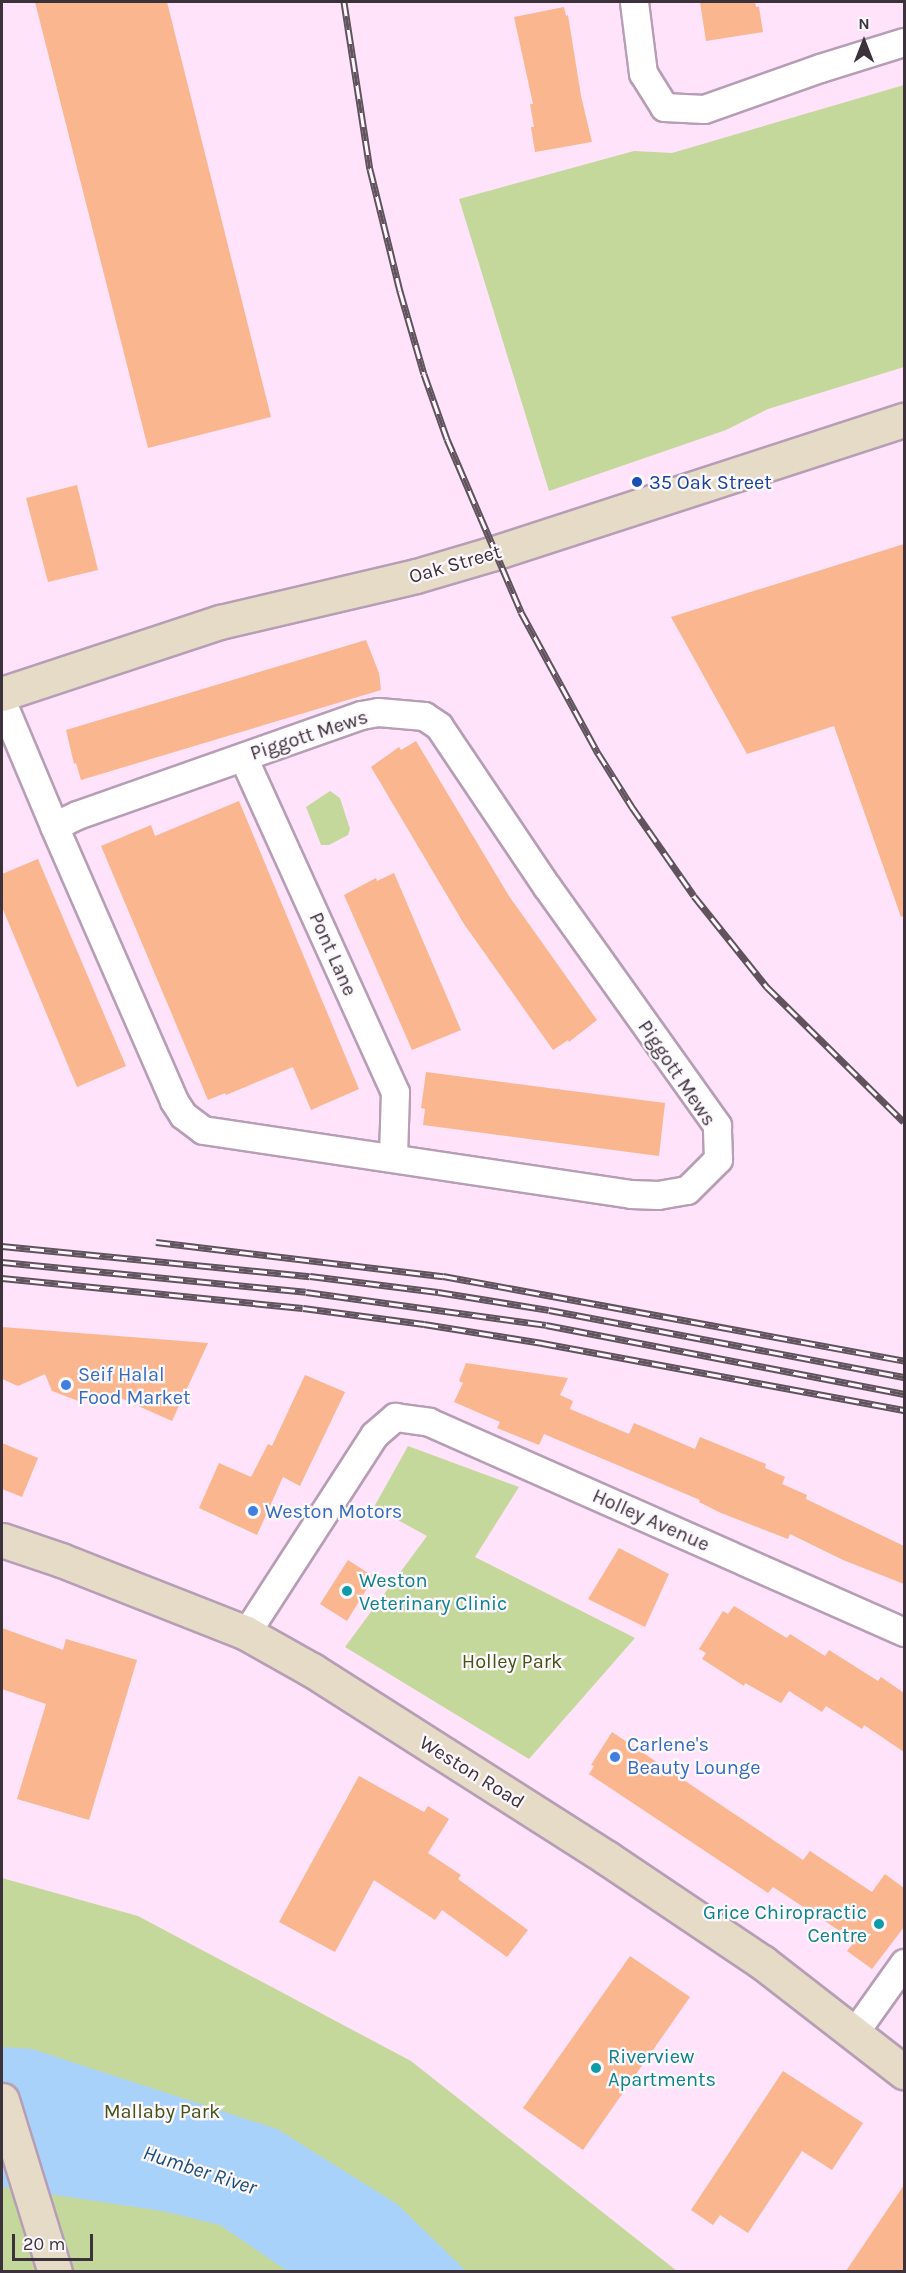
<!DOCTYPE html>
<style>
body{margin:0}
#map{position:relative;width:906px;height:2273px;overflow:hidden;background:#fee3fb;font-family:Karla,sans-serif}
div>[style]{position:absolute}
.green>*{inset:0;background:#c5d89b}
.water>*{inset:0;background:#a9d2fa}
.building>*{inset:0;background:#fab68f}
.roads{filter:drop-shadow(2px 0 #b69eb4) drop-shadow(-2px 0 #b69eb4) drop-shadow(0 2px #b69eb4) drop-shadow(0 -2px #b69eb4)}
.street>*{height:27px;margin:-13.5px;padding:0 13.5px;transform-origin:13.5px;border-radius:13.5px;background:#fff}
.secondary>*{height:33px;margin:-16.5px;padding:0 16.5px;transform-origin:16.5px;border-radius:16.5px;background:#e6dbc7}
.rail>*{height:7px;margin-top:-3.5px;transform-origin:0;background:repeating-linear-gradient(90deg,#fdf8fd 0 14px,#60535e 0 28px);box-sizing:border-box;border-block:2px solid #60535e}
.dots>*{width:16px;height:16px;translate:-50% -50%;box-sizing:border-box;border:3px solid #fdf8fd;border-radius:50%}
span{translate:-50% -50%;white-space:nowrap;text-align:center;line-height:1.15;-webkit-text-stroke:4.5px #fdf8fd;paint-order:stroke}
.transit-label{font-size:20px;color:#164399}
.left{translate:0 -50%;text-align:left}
.street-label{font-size:20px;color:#3c323b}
.shop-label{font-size:20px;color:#366cbe}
.culture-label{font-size:20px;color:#0d838f}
.right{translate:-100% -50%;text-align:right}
.park-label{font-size:20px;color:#445413}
.water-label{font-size:21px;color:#1c4d78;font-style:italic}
.frame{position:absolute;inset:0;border:3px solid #3c323b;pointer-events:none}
.north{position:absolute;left:834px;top:12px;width:60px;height:60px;-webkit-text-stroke:4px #fdf8fd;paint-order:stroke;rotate:0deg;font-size:16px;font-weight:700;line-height:24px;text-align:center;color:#3c323b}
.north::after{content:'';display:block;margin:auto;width:21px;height:27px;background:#3c323b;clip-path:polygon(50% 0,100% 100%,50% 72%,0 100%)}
.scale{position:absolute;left:12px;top:2234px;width:81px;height:27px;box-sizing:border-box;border:3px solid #3c323b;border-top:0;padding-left:8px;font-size:18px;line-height:21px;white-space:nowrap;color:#3c323b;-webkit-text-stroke:4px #fdf8fd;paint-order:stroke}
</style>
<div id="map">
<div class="green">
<i style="clip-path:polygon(904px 85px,904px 367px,768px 409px,726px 430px,549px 491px,459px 199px,634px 151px,672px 153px)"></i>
<i style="clip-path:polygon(330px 791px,340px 798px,350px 829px,348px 835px,329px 845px,321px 845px,306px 807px)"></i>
<i style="clip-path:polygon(408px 1446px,519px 1487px,475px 1557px,635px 1638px,529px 1759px,345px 1647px,427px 1536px,374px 1507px)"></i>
<i style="clip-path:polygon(2px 1878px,138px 1916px,411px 2061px,677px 2271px,2px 2271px)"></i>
</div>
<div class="water">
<i style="clip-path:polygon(2px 2047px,32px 2049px,277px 2129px,397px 2204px,466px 2271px,287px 2271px,220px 2225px,162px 2211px,2px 2187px)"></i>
</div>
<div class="building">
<i style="clip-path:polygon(35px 2px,167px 2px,271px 417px,148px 448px)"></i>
<i style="clip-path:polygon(700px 2px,755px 2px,756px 7px,759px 7px,763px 32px,706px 41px)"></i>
<i style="clip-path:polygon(564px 7px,566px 16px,568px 15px,581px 96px,592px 142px,535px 152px,531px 127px,534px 127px,530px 104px,533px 104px,514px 17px)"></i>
<i style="clip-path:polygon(77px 485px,98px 570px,48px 582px,26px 498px)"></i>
<i style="clip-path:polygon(904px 544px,904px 916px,901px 917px,834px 726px,747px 754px,671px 617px)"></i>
<i style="clip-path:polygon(366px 640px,379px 673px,381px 690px,81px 780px,76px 763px,74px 764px,66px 730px)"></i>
<i style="clip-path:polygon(416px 741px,509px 896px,597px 1020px,569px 1042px,568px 1040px,553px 1050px,464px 924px,371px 767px,399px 747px,401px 750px)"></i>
<i style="clip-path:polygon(239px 801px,359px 1089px,311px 1110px,293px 1067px,226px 1095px,225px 1093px,208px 1100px,101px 846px,151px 825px,155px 836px)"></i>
<i style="clip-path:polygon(38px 859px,126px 1066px,77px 1087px,2px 907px,2px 874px)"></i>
<i style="clip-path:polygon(394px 873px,461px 1030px,412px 1050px,344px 895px,376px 878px,377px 881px)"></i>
<i style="clip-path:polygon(426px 1072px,665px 1103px,659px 1156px,423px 1125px,425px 1109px,421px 1108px)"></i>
<i style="clip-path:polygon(2px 1327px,208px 1343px,172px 1421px,107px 1392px,81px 1402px,52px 1391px,45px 1374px,18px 1386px,2px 1379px)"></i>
<i style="clip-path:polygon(466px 1363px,568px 1378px,560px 1395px,573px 1401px,570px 1409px,629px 1434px,634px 1423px,695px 1449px,700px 1437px,766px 1464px,765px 1468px,785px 1477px,782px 1484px,807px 1495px,806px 1499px,904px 1546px,904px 1584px,843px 1560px,790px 1534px,788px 1539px,721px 1513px,699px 1502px,700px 1500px,544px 1434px,539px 1445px,497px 1428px,500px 1422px,454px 1402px,463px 1383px,459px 1381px)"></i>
<i style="clip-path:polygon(305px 1375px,345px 1392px,300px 1486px,283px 1477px,257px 1535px,199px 1508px,219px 1463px,251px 1477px,268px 1444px,272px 1446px)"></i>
<i style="clip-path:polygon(2px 1443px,38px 1458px,22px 1497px,2px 1489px)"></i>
<i style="clip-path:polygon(619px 1548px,669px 1574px,645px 1627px,588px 1599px)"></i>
<i style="clip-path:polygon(348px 1560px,374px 1577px,347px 1621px,320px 1604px)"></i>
<i style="clip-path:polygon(734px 1606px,787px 1638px,790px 1634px,825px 1656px,829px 1650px,878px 1681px,881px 1677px,904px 1693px,904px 1752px,864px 1725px,862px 1729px,826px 1706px,822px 1712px,789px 1691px,781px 1703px,745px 1683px,744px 1686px,702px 1659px,706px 1653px,699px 1649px,723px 1611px,728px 1614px)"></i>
<i style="clip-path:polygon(2px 1628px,63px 1650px,66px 1639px,137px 1660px,89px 1820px,17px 1799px,46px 1704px,2px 1689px)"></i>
<i style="clip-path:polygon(612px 1732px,803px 1860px,810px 1851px,872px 1892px,885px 1874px,904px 1888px,904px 1927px,872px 1969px,847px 1951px,855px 1941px,773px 1887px,768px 1893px,589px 1774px,594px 1766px,591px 1765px)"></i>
<i style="clip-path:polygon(359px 1776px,424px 1812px,428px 1806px,449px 1819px,428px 1853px,461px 1875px,458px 1879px,528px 1930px,507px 1957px,442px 1910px,435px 1920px,374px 1880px,335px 1952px,279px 1922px)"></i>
<i style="clip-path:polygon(630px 1956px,690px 1997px,583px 2150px,523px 2108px)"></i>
<i style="clip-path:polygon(783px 2071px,863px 2123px,832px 2170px,802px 2151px,748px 2233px,720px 2215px,713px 2225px,691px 2210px)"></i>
<i style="clip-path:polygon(904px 2185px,904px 2271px,846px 2271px)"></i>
</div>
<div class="roads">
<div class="street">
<i style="left:634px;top:2px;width:72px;rotate:82.8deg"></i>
<i style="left:643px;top:73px;width:40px;rotate:58deg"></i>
<i style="left:664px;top:107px;width:40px;rotate:2.9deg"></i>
<i style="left:704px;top:109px;width:123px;rotate:-19.5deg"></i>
<i style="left:820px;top:68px;width:88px;rotate:-17.2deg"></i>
<i style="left:2px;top:702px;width:134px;rotate:67.2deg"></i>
<i style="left:54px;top:826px;width:300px;rotate:66.4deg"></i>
<i style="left:174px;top:1101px;width:17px;rotate:57deg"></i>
<i style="left:183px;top:1115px;width:25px;rotate:37deg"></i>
<i style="left:203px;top:1130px;width:433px;rotate:8.5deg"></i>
<i style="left:631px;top:1194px;width:27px;rotate:2deg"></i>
<i style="left:658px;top:1195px;width:29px;rotate:-10deg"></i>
<i style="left:687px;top:1190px;width:44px;rotate:-45deg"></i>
<i style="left:718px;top:1159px;width:34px;rotate:-92deg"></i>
<i style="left:717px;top:1125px;width:292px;rotate:-125.5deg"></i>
<i style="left:547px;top:887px;width:194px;rotate:-123.9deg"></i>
<i style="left:439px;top:726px;width:18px;rotate:-146deg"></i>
<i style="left:424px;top:716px;width:46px;rotate:-175deg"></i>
<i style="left:378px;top:712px;width:17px;rotate:170deg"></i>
<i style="left:361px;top:715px;width:301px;rotate:160.6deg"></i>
<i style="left:77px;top:815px;width:25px;rotate:154deg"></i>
<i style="left:243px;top:757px;width:368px;rotate:65.6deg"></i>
<i style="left:395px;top:1092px;width:65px;rotate:91.8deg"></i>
<i style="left:246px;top:1633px;width:236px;rotate:-57.1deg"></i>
<i style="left:374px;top:1435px;width:28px;rotate:-41deg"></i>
<i style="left:395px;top:1417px;width:34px;rotate:8deg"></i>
<i style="left:429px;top:1422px;width:519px;rotate:23.85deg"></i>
<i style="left:854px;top:2033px;width:86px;rotate:-54.5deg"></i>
</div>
<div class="secondary">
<i style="left:2px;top:694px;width:230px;rotate:-18.3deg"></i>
<i style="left:220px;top:622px;width:201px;rotate:-13.2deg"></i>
<i style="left:416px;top:576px;width:81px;rotate:-16.4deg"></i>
<i style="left:494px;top:553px;width:431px;rotate:-18deg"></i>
<i style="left:2px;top:1540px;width:62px;rotate:18.7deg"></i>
<i style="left:61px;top:1560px;width:199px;rotate:21.5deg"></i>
<i style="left:246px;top:1633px;width:76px;rotate:29.3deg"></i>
<i style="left:312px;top:1670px;width:350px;rotate:32.5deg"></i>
<i style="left:607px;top:1858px;width:187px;rotate:33.9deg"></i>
<i style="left:762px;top:1962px;width:180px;rotate:37.8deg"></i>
<i style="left:2px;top:2100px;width:180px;rotate:72.9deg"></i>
</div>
</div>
<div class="rail">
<i style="left:344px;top:2px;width:169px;rotate:81.2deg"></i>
<i style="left:370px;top:169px;width:126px;rotate:76.2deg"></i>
<i style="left:400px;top:291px;width:86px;rotate:73.9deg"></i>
<i style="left:424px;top:374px;width:69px;rotate:70.5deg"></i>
<i style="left:447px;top:439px;width:188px;rotate:66.8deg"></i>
<i style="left:521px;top:612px;width:161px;rotate:61.4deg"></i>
<i style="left:598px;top:753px;width:64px;rotate:57.8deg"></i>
<i style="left:632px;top:807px;width:108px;rotate:55.1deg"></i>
<i style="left:694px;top:896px;width:117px;rotate:51.3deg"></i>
<i style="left:767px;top:987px;width:192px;rotate:44.6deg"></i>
<i style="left:156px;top:1242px;width:289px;rotate:6.8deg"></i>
<i style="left:443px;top:1276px;width:469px;rotate:10.4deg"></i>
<i style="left:2px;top:1246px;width:309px;rotate:5.6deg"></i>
<i style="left:310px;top:1276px;width:129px;rotate:7.1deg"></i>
<i style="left:438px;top:1292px;width:112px;rotate:9.2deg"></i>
<i style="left:549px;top:1310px;width:361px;rotate:10.7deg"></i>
<i style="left:2px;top:1262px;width:305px;rotate:5.6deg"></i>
<i style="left:306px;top:1292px;width:242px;rotate:7.8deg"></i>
<i style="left:546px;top:1325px;width:365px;rotate:10.9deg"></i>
<i style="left:2px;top:1278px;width:302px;rotate:5.7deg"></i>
<i style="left:303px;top:1308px;width:122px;rotate:7.5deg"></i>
<i style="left:424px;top:1324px;width:120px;rotate:9.1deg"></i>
<i style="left:542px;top:1343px;width:368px;rotate:10.5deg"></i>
</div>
<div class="dots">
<i style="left:637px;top:482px;background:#1a4fb4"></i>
<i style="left:66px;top:1385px;background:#3f7fe0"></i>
<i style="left:253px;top:1511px;background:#3f7fe0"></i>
<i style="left:347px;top:1591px;background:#0f9aa8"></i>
<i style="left:615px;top:1757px;background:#3f7fe0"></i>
<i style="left:879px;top:1924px;background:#0f9aa8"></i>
<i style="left:596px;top:2068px;background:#0f9aa8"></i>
</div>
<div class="transit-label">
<span class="left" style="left:649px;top:482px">35 Oak Street</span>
</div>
<div class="street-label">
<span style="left:455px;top:564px;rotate:-16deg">Oak Street</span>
<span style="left:309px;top:735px;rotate:-18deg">Piggott Mews</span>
<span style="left:333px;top:954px;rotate:66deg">Pont Lane</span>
<span style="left:677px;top:1073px;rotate:56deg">Piggott Mews</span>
<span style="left:651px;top:1520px;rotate:24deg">Holley Avenue</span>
<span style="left:472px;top:1772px;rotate:32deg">Weston Road</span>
</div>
<div class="shop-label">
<span class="left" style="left:78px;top:1386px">Seif Halal<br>Food Market</span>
<span class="left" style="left:265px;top:1511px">Weston Motors</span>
<span class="left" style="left:627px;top:1756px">Carlene's<br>Beauty Lounge</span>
</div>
<div class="culture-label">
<span class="left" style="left:359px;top:1592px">Weston<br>Veterinary Clinic</span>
<span class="right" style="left:867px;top:1924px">Grice Chiropractic<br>Centre</span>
<span class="left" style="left:608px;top:2068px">Riverview<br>Apartments</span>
</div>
<div class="park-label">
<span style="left:512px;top:1661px">Holley Park</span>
<span style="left:162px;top:2111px">Mallaby Park</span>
</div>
<div class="water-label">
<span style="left:200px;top:2170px;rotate:18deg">Humber River</span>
</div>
<div class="frame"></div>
<div class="north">N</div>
<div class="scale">20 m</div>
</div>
